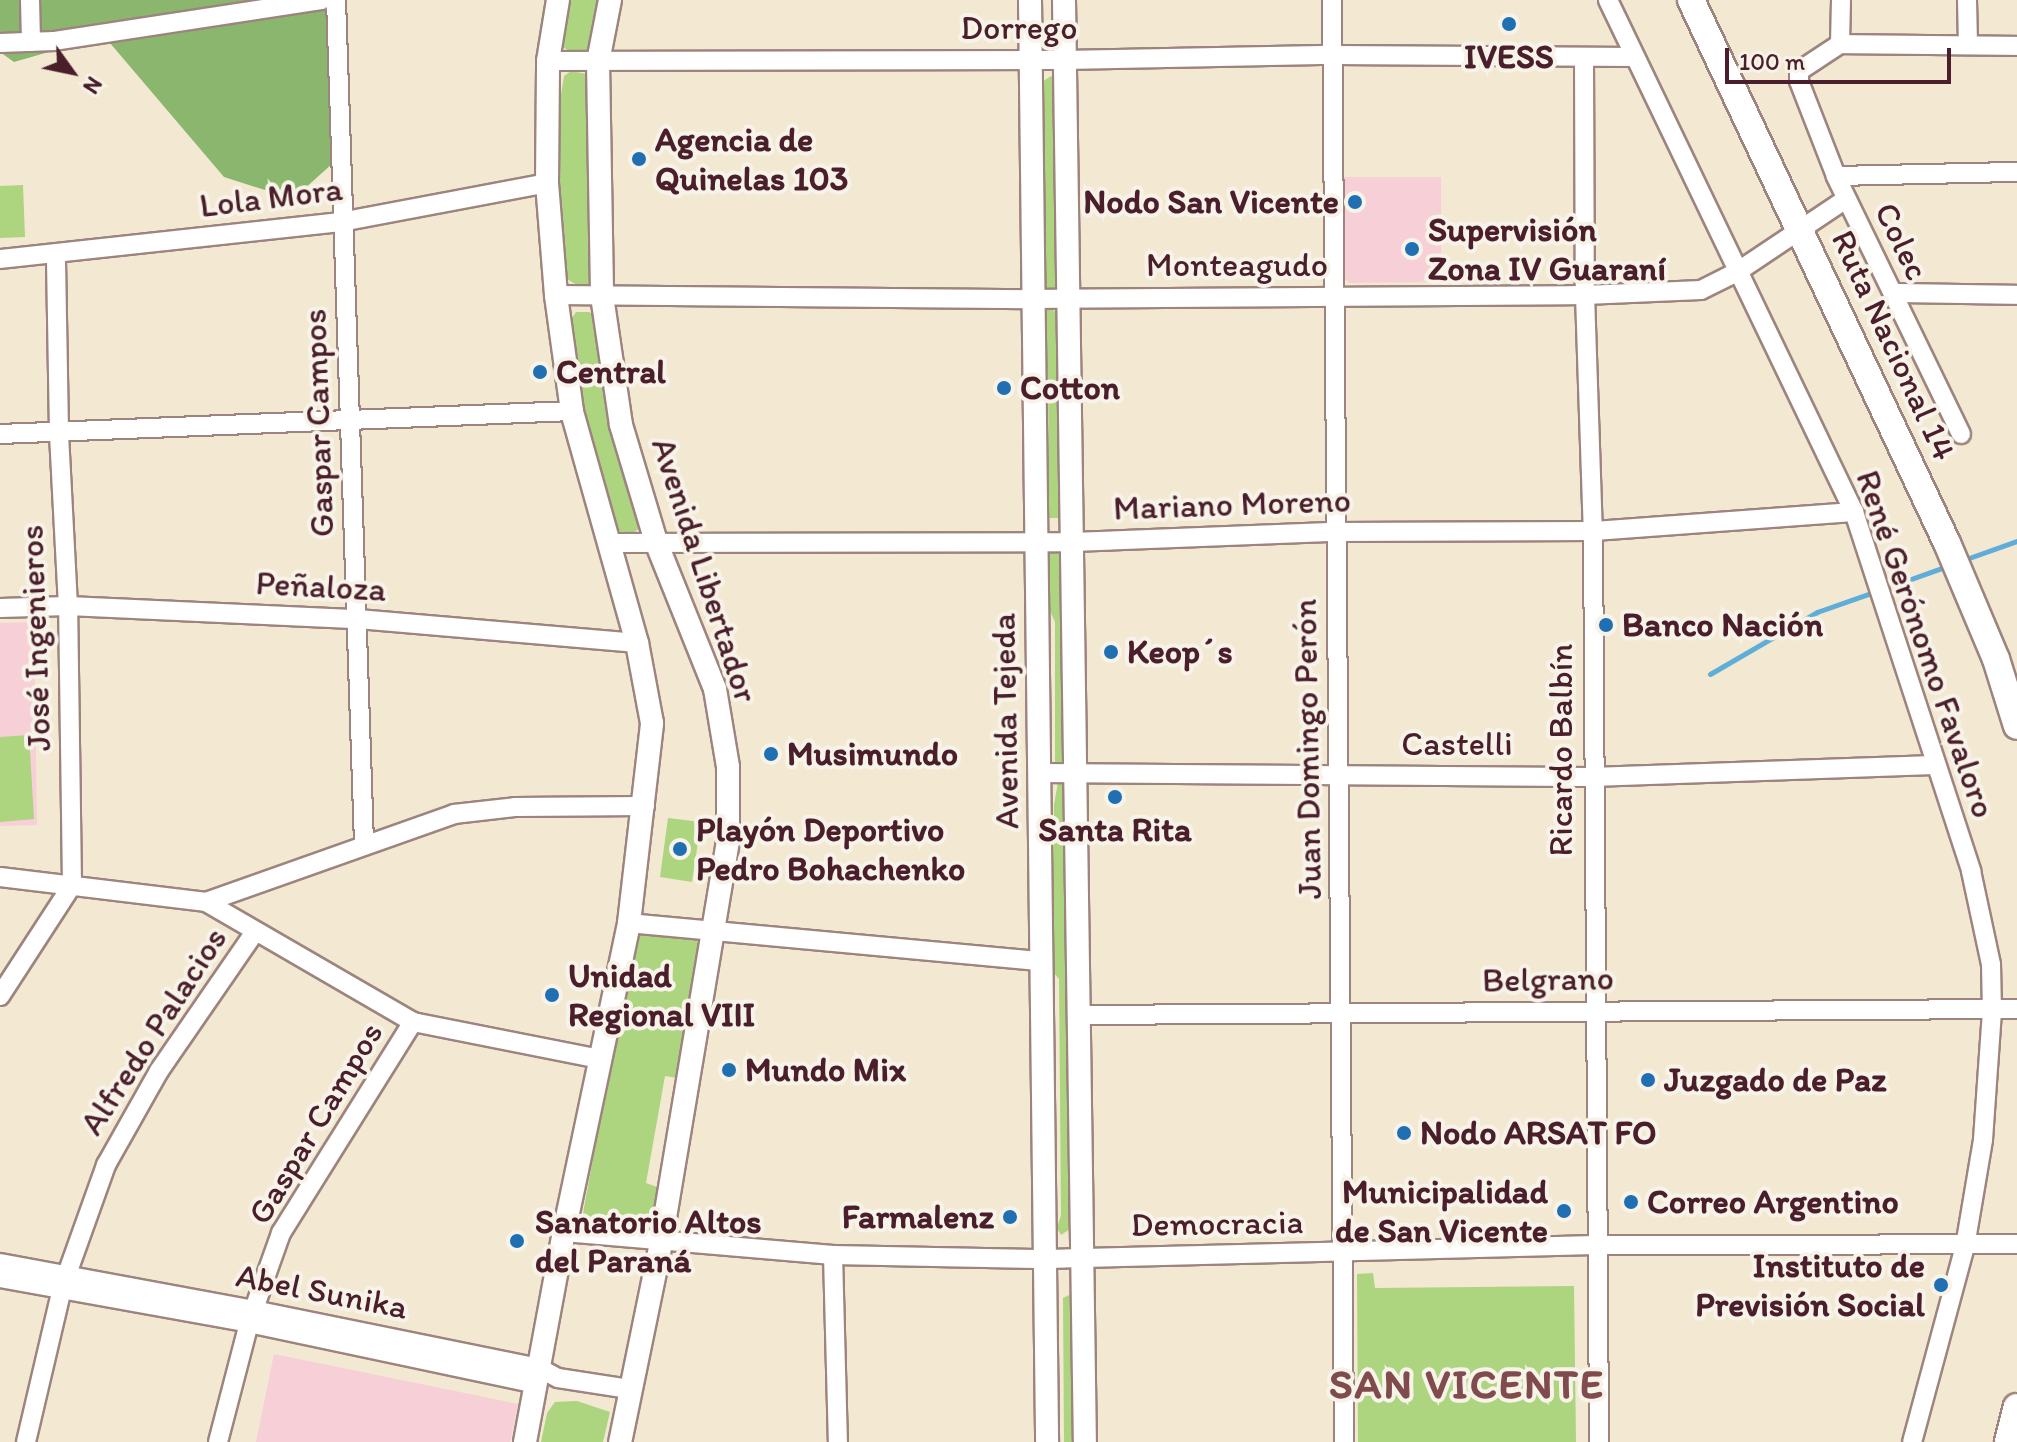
<!DOCTYPE html>
<meta charset="utf-8">
<style>
body{margin:0}
#map{position:relative;width:2017px;height:1442px;overflow:hidden;background:#f3e8d1;font-family:Itim,sans-serif}
div>[style]{position:absolute}
.built>*{inset:0;background:#f6cfd7}
.green>*{inset:0;background:#add47e}
.forest>*{inset:0;background:#8ab66d}
.stream>*{height:5px;margin:-2.5px;padding:0 2.5px;transform-origin:2.5px;border-radius:2.5px;background:#5fadd9}
.roads{filter:drop-shadow(2px 0 #9e847e) drop-shadow(-2px 0 #9e847e) drop-shadow(0 2px #9e847e) drop-shadow(0 -2px #9e847e)}
.minor>*{height:18px;margin:-9px;padding:0 9px;transform-origin:9px;border-radius:9px;background:#fff}
.major>*{height:22px;margin:-11px;padding:0 11px;transform-origin:11px;border-radius:11px;background:#fff}
.highway>*{height:26px;margin:-13px;padding:0 13px;transform-origin:13px;border-radius:13px;background:#fff}
.dots>*{width:22px;height:22px;translate:-50% -50%;box-sizing:border-box;border:4px solid #f7f3e8;border-radius:50%}
span{translate:-50% -50%;white-space:nowrap;text-align:center;line-height:1.15;-webkit-text-stroke:8px #f7f3e8;paint-order:stroke}
.street-label{font-size:34px;color:#4a1f2b}
.poi-label{font-size:34px;color:#4a1f2b;font-weight:700}
.left{translate:0 -50%;text-align:left}
.right{translate:-100% -50%;text-align:right}
.district-label{font-size:42px;color:#804b4d;font-weight:700;letter-spacing:2px}
.north{position:absolute;left:32px;top:32px;width:80px;height:80px;-webkit-text-stroke:6px #f7f3e8;paint-order:stroke;rotate:123deg;font-size:22px;font-weight:700;line-height:32px;text-align:center;color:#4a1f2b}
.north::after{content:'';display:block;margin:auto;width:28px;height:36px;background:#4a1f2b;clip-path:polygon(50% 0,100% 100%,50% 72%,0 100%)}
.scale{position:absolute;left:1725px;top:48px;width:226px;height:36px;box-sizing:border-box;border:4px solid #4a1f2b;border-top:0;padding-left:10px;font-size:24px;line-height:28px;white-space:nowrap;color:#4a1f2b;-webkit-text-stroke:6px #f7f3e8;paint-order:stroke}
</style>
<div id="map">
<div class="built">
<i style="clip-path:polygon(1339px 177px,1441px 177px,1441px 282px,1349px 283px,1341px 274px)"></i>
<i style="clip-path:polygon(34px 622px,37px 825px,0 826px,0 623px)"></i>
<i style="clip-path:polygon(274px 1354px,518px 1404px,510px 1442px,256px 1442px)"></i>
</div>
<div class="green">
<i style="clip-path:polygon(568px 0,603px 0,593px 49px,574px 55px,559px 44px)"></i>
<i style="clip-path:polygon(571px 71px,587px 74px,591px 82px,595px 278px,590px 286px,582px 288px,567px 279px,558px 178px,561px 95px,564px 76px)"></i>
<i style="clip-path:polygon(1051px 76px,1057px 79px,1059px 287px,1053px 291px,1046px 289px,1042px 82px)"></i>
<i style="clip-path:polygon(23px 185px,25px 237px,0 238px,0 186px)"></i>
<i style="clip-path:polygon(1050px 309px,1057px 312px,1064px 518px,1049px 518px,1048px 370px,1042px 356px,1042px 311px)"></i>
<i style="clip-path:polygon(576px 312px,589px 312px,597px 317px,619px 461px,641px 527px,632px 534px,622px 534px,614px 523px,589px 438px,568px 324px)"></i>
<i style="clip-path:polygon(1057px 549px,1064px 552px,1070px 763px,1063px 766px,1055px 765px,1055px 622px,1050px 611px,1048px 577px,1049px 551px)"></i>
<i style="clip-path:polygon(29px 735px,34px 819px,0 822px,0 737px)"></i>
<i style="clip-path:polygon(1058px 782px,1068px 788px,1073px 1227px,1061px 1235px,1057px 1228px,1061px 1215px,1059px 979px,1051px 970px,1054px 805px)"></i>
<i style="clip-path:polygon(668px 818px,701px 822px,692px 882px,660px 877px)"></i>
<i style="clip-path:polygon(641px 931px,694px 937px,698px 943px,677px 1078px,665px 1076px,646px 1183px,660px 1188px,655px 1223px,645px 1231px,588px 1223px,583px 1213px,634px 936px)"></i>
<i style="clip-path:polygon(1373px 1273px,1375px 1288px,1574px 1286px,1576px 1442px,1358px 1442px,1357px 1274px)"></i>
<i style="clip-path:polygon(1069px 1295px,1074px 1297px,1076px 1442px,1064px 1442px,1063px 1298px)"></i>
<i style="clip-path:polygon(577px 1401px,610px 1412px,603px 1442px,541px 1442px,547px 1413px,555px 1402px)"></i>
</div>
<div class="forest">
<i style="clip-path:polygon(0 0,329px 0,333px 163px,293px 199px,224px 177px,104px 36px,14px 62px,0 52px)"></i>
</div>
<div class="stream">
<i style="left:1969px;top:558px;width:51px;rotate:-19.5deg"></i>
<i style="left:1897px;top:584px;width:48px;rotate:-19.6deg"></i>
<i style="left:1710px;top:674px;width:124px;rotate:-30.1deg"></i>
<i style="left:1817px;top:612px;width:60px;rotate:-19.3deg"></i>
</div>
<div class="roads">
<div class="minor">
<i style="left:30px;top:0;width:42px;rotate:88.6deg"></i>
<i style="left:336px;top:0;width:844px;rotate:88.1deg"></i>
<i style="left:1332px;top:0;width:1442px;rotate:89.52deg"></i>
<i style="left:1608px;top:0;width:568px;rotate:64.34deg"></i>
<i style="left:1854px;top:512px;width:378px;rotate:71.9deg"></i>
<i style="left:1971px;top:871px;width:95px;rotate:77.9deg"></i>
<i style="left:1991px;top:964px;width:47px;rotate:88.8deg"></i>
<i style="left:1992px;top:1011px;width:129px;rotate:94deg"></i>
<i style="left:1983px;top:1140px;width:108px;rotate:99.6deg"></i>
<i style="left:1965px;top:1246px;width:203px;rotate:105.1deg"></i>
<i style="left:1967px;top:0;width:45px;rotate:88.7deg"></i>
<i style="left:0;top:43px;width:54px;rotate:-2.1deg"></i>
<i style="left:54px;top:41px;width:271px;rotate:-8.7deg"></i>
<i style="left:1840px;top:44px;width:44px;rotate:-88.7deg"></i>
<i style="left:1584px;top:58px;width:237px;rotate:89.8deg"></i>
<i style="left:1585px;top:295px;width:236px;rotate:88.1deg"></i>
<i style="left:1593px;top:531px;width:911px;rotate:89.62deg"></i>
<i style="left:548px;top:61px;width:516px;rotate:-0.11deg"></i>
<i style="left:1064px;top:60px;width:270px;rotate:-1.1deg"></i>
<i style="left:1334px;top:55px;width:299px;rotate:0.4deg"></i>
<i style="left:1836px;top:176px;width:181px;rotate:-1.3deg"></i>
<i style="left:0;top:259px;width:343px;rotate:-6.2deg"></i>
<i style="left:341px;top:222px;width:210px;rotate:-10.7deg"></i>
<i style="left:1893px;top:293px;width:124px;rotate:0.9deg"></i>
<i style="left:556px;top:295px;width:476px;rotate:0.5deg"></i>
<i style="left:1032px;top:299px;width:553px;rotate:-0.41deg"></i>
<i style="left:1585px;top:295px;width:116px;rotate:-2.5deg"></i>
<i style="left:1701px;top:290px;width:40px;rotate:-26.6deg"></i>
<i style="left:1737px;top:272px;width:131px;rotate:-33.8deg"></i>
<i style="left:0;top:434px;width:572px;rotate:-2.3deg"></i>
<i style="left:1961px;top:434px;width:287px;rotate:-115.9deg"></i>
<i style="left:1836px;top:176px;width:102px;rotate:-111.3deg"></i>
<i style="left:1799px;top:81px;width:10px;rotate:-90deg"></i>
<i style="left:1799px;top:71px;width:49px;rotate:-33.4deg"></i>
<i style="left:1840px;top:44px;width:177px;rotate:0.6deg"></i>
<i style="left:611px;top:543px;width:461px;rotate:-0.1deg"></i>
<i style="left:1072px;top:542px;width:264px;rotate:-2.2deg"></i>
<i style="left:1336px;top:532px;width:257px;rotate:-0.2deg"></i>
<i style="left:1593px;top:531px;width:262px;rotate:-4.2deg"></i>
<i style="left:0;top:608px;width:68px;rotate:-1.7deg"></i>
<i style="left:68px;top:606px;width:290px;rotate:2.6deg"></i>
<i style="left:358px;top:619px;width:280px;rotate:4.9deg"></i>
<i style="left:1041px;top:773px;width:551px;rotate:0.42deg"></i>
<i style="left:1592px;top:777px;width:342px;rotate:-2deg"></i>
<i style="left:0;top:877px;width:208px;rotate:6.9deg"></i>
<i style="left:206px;top:902px;width:239px;rotate:30.1deg"></i>
<i style="left:413px;top:1022px;width:191px;rotate:11.2deg"></i>
<i style="left:206px;top:902px;width:263px;rotate:-19.5deg"></i>
<i style="left:454px;top:814px;width:61px;rotate:-6.5deg"></i>
<i style="left:515px;top:807px;width:130px;rotate:-0.4deg"></i>
<i style="left:629px;top:923px;width:413px;rotate:5.3deg"></i>
<i style="left:0;top:996px;width:132px;rotate:-57deg"></i>
<i style="left:72px;top:885px;width:279px;rotate:-90.8deg"></i>
<i style="left:68px;top:606px;width:174px;rotate:-93deg"></i>
<i style="left:59px;top:432px;width:176px;rotate:-91deg"></i>
<i style="left:1079px;top:1015px;width:938px;rotate:-0.37deg"></i>
<i style="left:564px;top:1232px;width:270px;rotate:4.9deg"></i>
<i style="left:833px;top:1255px;width:215px;rotate:1.1deg"></i>
<i style="left:1048px;top:1259px;width:549px;rotate:-1.46deg"></i>
<i style="left:1597px;top:1245px;width:420px;rotate:-0.1deg"></i>
<i style="left:833px;top:1255px;width:187px;rotate:88.5deg"></i>
<i style="left:0;top:1263px;width:258px;rotate:10.5deg"></i>
<i style="left:254px;top:1310px;width:291px;rotate:11.5deg"></i>
<i style="left:539px;top:1368px;width:21px;rotate:28deg"></i>
<i style="left:558px;top:1378px;width:72px;rotate:8.8deg"></i>
<i style="left:0;top:1278px;width:253px;rotate:10.2deg"></i>
<i style="left:249px;top:1323px;width:293px;rotate:12deg"></i>
<i style="left:26px;top:1442px;width:158px;rotate:-76.8deg"></i>
<i style="left:62px;top:1288px;width:131px;rotate:-70.3deg"></i>
<i style="left:106px;top:1165px;width:108px;rotate:-60.6deg"></i>
<i style="left:159px;top:1071px;width:169px;rotate:-55.4deg"></i>
<i style="left:218px;top:1442px;width:123px;rotate:-75.4deg"></i>
<i style="left:249px;top:1323px;width:96px;rotate:-70.4deg"></i>
<i style="left:281px;top:1233px;width:249px;rotate:-58deg"></i>
</div>
<div class="major">
<i style="left:610px;top:0;width:63px;rotate:101deg"></i>
<i style="left:598px;top:62px;width:234px;rotate:89deg"></i>
<i style="left:602px;top:296px;width:130px;rotate:81.6deg"></i>
<i style="left:621px;top:425px;width:122px;rotate:73.3deg"></i>
<i style="left:656px;top:542px;width:158px;rotate:68.1deg"></i>
<i style="left:715px;top:689px;width:79px;rotate:80.5deg"></i>
<i style="left:728px;top:767px;width:74px;rotate:90deg"></i>
<i style="left:728px;top:841px;width:408px;rotate:99.5deg"></i>
<i style="left:661px;top:1243px;width:203px;rotate:101.6deg"></i>
<i style="left:1030px;top:0;width:1442px;rotate:89.32deg"></i>
<i style="left:1064px;top:0;width:1442px;rotate:89.17deg"></i>
<i style="left:525px;top:1442px;width:214px;rotate:-79.5deg"></i>
<i style="left:564px;top:1232px;width:316px;rotate:-78.1deg"></i>
<i style="left:629px;top:923px;width:201px;rotate:-83.4deg"></i>
<i style="left:652px;top:723px;width:81px;rotate:-100.6deg"></i>
<i style="left:637px;top:643px;width:241px;rotate:-105.7deg"></i>
<i style="left:572px;top:411px;width:117px;rotate:-97.9deg"></i>
<i style="left:556px;top:295px;width:112px;rotate:-94.6deg"></i>
<i style="left:547px;top:183px;width:122px;rotate:-89.5deg"></i>
<i style="left:548px;top:61px;width:62px;rotate:-80.7deg"></i>
</div>
<div class="highway">
<i style="left:1691px;top:0;width:600px;rotate:64.76deg"></i>
<i style="left:1947px;top:543px;width:126px;rotate:67.1deg"></i>
<i style="left:1996px;top:659px;width:70px;rotate:72.6deg"></i>
<i style="left:2008px;top:1442px;width:36px;rotate:-76deg"></i>
</div>
</div>
<div class="dots">
<i style="left:1509px;top:24px;background:#1f6fb2"></i>
<i style="left:639px;top:159px;background:#1f6fb2"></i>
<i style="left:1355px;top:202px;background:#1f6fb2"></i>
<i style="left:1412px;top:249px;background:#1f6fb2"></i>
<i style="left:540px;top:372px;background:#1f6fb2"></i>
<i style="left:1004px;top:388px;background:#1f6fb2"></i>
<i style="left:1606px;top:625px;background:#1f6fb2"></i>
<i style="left:1111px;top:652px;background:#1f6fb2"></i>
<i style="left:771px;top:754px;background:#1f6fb2"></i>
<i style="left:1115px;top:797px;background:#1f6fb2"></i>
<i style="left:680px;top:849px;background:#1f6fb2"></i>
<i style="left:552px;top:995px;background:#1f6fb2"></i>
<i style="left:729px;top:1070px;background:#1f6fb2"></i>
<i style="left:1648px;top:1080px;background:#1f6fb2"></i>
<i style="left:1404px;top:1133px;background:#1f6fb2"></i>
<i style="left:1631px;top:1202px;background:#1f6fb2"></i>
<i style="left:1564px;top:1211px;background:#1f6fb2"></i>
<i style="left:1010px;top:1217px;background:#1f6fb2"></i>
<i style="left:517px;top:1241px;background:#1f6fb2"></i>
<i style="left:1941px;top:1285px;background:#1f6fb2"></i>
</div>
<div class="street-label">
<span style="left:1019px;top:28px">Dorrego</span>
<span style="left:271px;top:197px;rotate:-7deg">Lola Mora</span>
<span style="left:1902px;top:241px;rotate:64deg">Colec</span>
<span style="left:1237px;top:265px">Monteagudo</span>
<span style="left:1894px;top:345px;rotate:65deg">Ruta Nacional 14</span>
<span style="left:318px;top:423px;rotate:-92deg">Gaspar Campos</span>
<span style="left:1232px;top:504px;rotate:-2deg">Mariano Moreno</span>
<span style="left:705px;top:570px;rotate:72deg">Avenida Libertador</span>
<span style="left:321px;top:586px;rotate:3deg">Peñaloza</span>
<span style="left:35px;top:638px;rotate:-92deg">José Ingenieros</span>
<span style="left:1926px;top:644px;rotate:71deg">René Gerónomo Favaloro</span>
<span style="left:1005px;top:721px;rotate:-91deg">Avenida Tejeda</span>
<span style="left:1457px;top:744px">Castelli</span>
<span style="left:1307px;top:749px;rotate:-91deg">Juan Domingo Perón</span>
<span style="left:1561px;top:750px;rotate:-90deg">Ricardo Balbín</span>
<span style="left:1548px;top:979px;rotate:-1deg">Belgrano</span>
<span style="left:153px;top:1031px;rotate:-57deg">Alfredo Palacios</span>
<span style="left:315px;top:1123px;rotate:-59deg">Gaspar Campos</span>
<span style="left:1217px;top:1223px;rotate:-1deg">Democracia</span>
<span style="left:322px;top:1291px;rotate:11deg">Abel Sunika</span>
</div>
<div class="poi-label">
<span style="left:1509px;top:57px">IVESS</span>
<span class="left" style="left:655px;top:159px">Agencia de<br>Quinelas 103</span>
<span class="right" style="left:1339px;top:202px">Nodo San Vicente</span>
<span class="left" style="left:1428px;top:249px">Supervisión<br>Zona IV Guaraní</span>
<span class="left" style="left:556px;top:372px">Central</span>
<span class="left" style="left:1020px;top:388px">Cotton</span>
<span class="left" style="left:1622px;top:625px">Banco Nación</span>
<span class="left" style="left:1127px;top:652px">Keop´s</span>
<span class="left" style="left:787px;top:754px">Musimundo</span>
<span class="left" style="left:696px;top:849px">Playón Deportivo<br>Pedro Bohachenko</span>
<span style="left:1115px;top:830px">Santa Rita</span>
<span class="left" style="left:568px;top:995px">Unidad<br>Regional VIII</span>
<span class="left" style="left:745px;top:1070px">Mundo Mix</span>
<span class="left" style="left:1664px;top:1080px">Juzgado de Paz</span>
<span class="left" style="left:1420px;top:1133px">Nodo ARSAT FO</span>
<span class="right" style="left:1548px;top:1211px">Municipalidad<br>de San Vicente</span>
<span class="left" style="left:1647px;top:1202px">Correo Argentino</span>
<span class="right" style="left:994px;top:1217px">Farmalenz</span>
<span class="left" style="left:535px;top:1241px">Sanatorio Altos<br>del Paraná</span>
<span class="right" style="left:1925px;top:1285px">Instituto de<br>Previsión Social</span>
</div>
<div class="district-label">
<span style="left:1467px;top:1384px">SAN VICENTE</span>
</div>
<div class="north">N</div>
<div class="scale">100 m</div>
</div>
